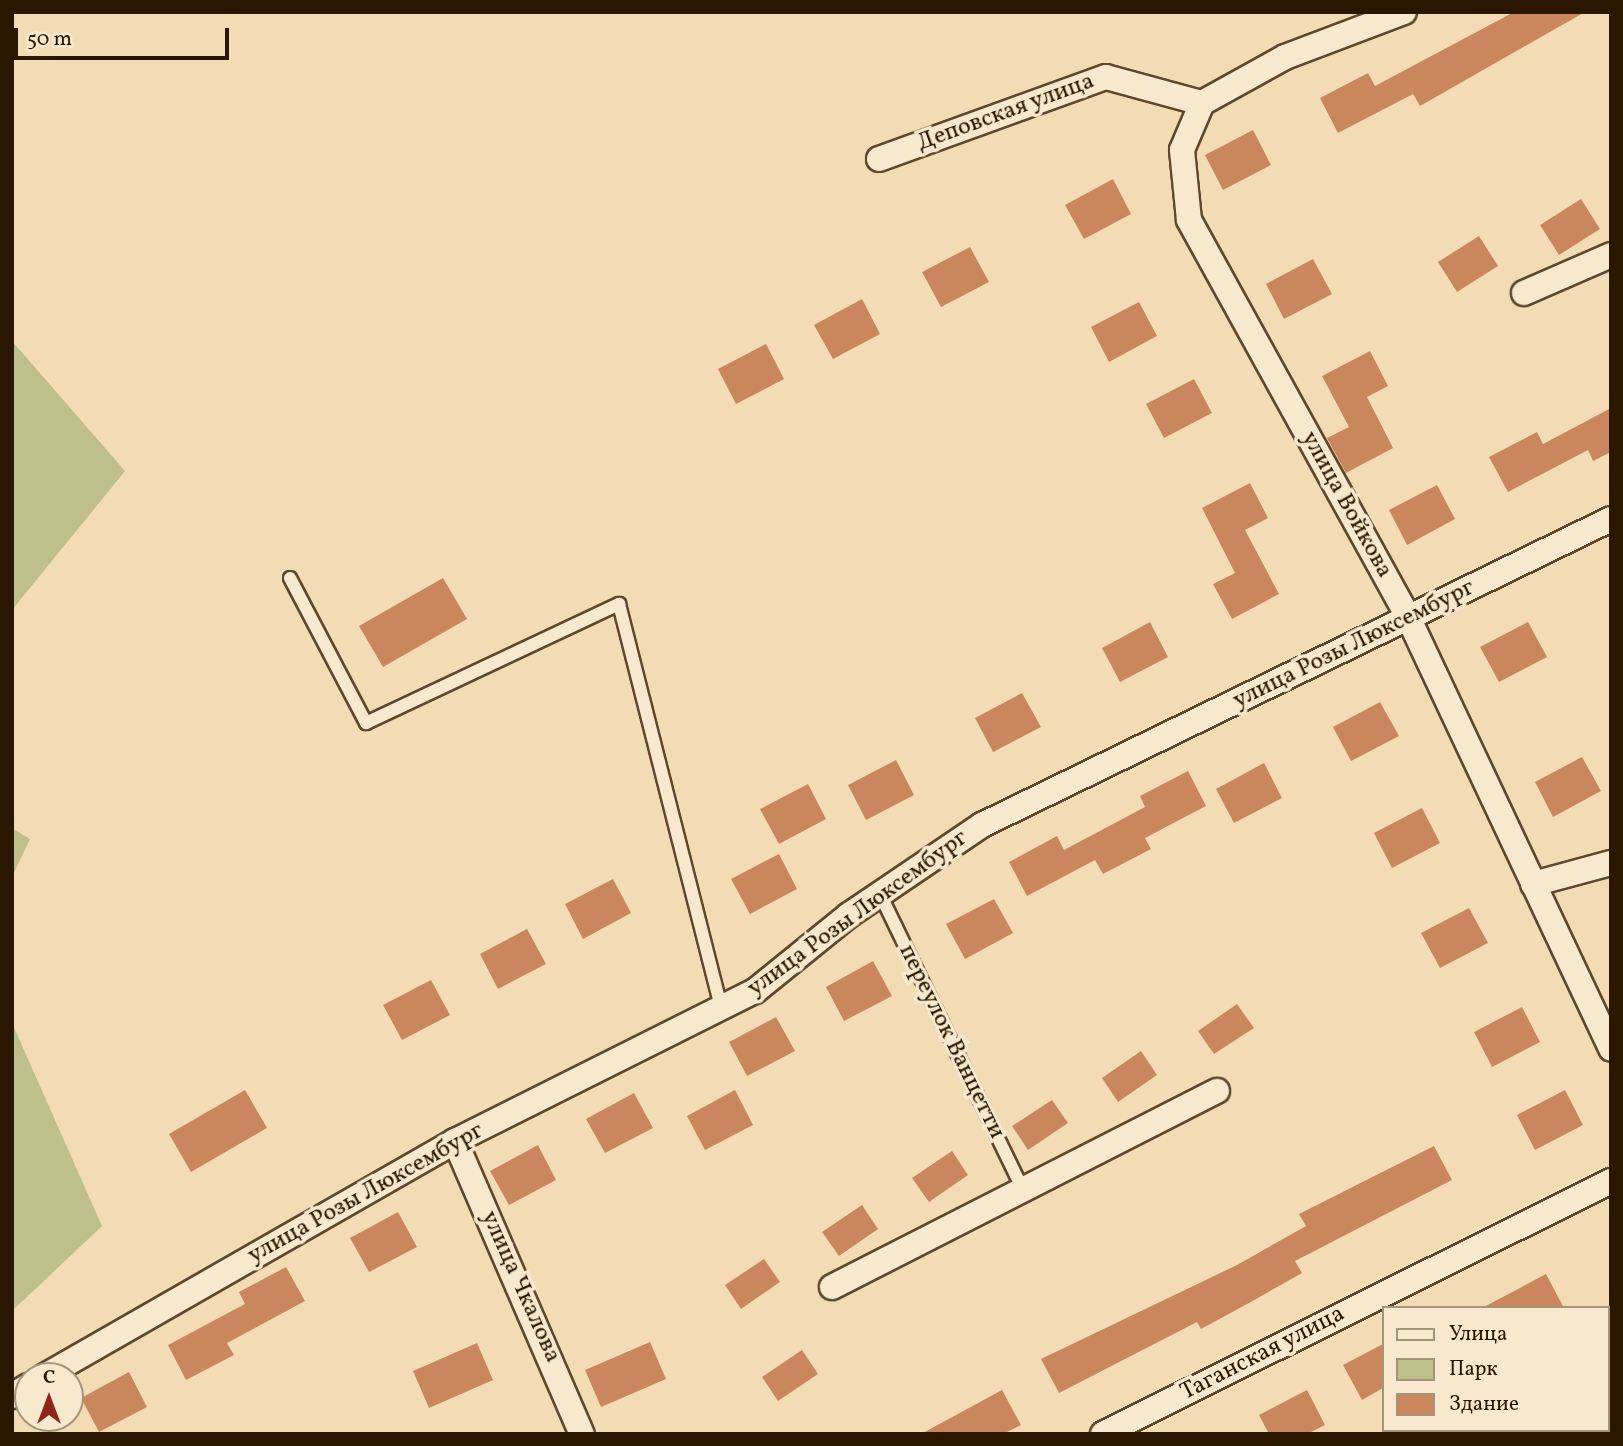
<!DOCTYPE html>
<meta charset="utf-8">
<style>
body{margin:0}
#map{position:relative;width:1623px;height:1446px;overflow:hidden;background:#f3dcb3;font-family:Vollkorn,serif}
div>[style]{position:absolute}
.green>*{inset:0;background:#bebf8a}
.building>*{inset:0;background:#ca875e}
.roads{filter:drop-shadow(2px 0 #5d482d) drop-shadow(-2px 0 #5d482d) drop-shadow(0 2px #5d482d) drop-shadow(0 -2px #5d482d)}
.service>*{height:12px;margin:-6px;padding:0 6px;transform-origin:6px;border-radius:6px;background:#f7e8ce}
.minor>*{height:24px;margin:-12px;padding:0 12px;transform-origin:12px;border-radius:12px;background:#f7e8ce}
span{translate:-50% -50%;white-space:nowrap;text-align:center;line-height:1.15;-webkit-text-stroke:7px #f7e8ce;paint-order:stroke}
.street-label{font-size:24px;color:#2b1700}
.frame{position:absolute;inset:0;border:14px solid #2b1700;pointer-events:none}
.legend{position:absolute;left:1382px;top:1306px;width:228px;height:126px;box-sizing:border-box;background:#f7e8ce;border:2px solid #a5947c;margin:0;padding:9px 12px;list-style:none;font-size:21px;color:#2b1700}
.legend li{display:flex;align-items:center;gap:14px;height:35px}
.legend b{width:35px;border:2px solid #a5947c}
.north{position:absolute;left:14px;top:1362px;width:70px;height:70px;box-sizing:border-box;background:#f7e8ce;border:2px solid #a5947c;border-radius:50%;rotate:0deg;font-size:19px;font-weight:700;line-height:28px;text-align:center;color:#2b1700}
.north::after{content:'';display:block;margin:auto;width:24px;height:32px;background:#8f2418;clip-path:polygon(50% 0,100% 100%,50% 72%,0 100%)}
.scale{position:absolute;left:14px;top:28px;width:215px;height:32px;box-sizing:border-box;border:4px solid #2b1700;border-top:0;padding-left:9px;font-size:21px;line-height:24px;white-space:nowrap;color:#2b1700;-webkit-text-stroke:5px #f7e8ce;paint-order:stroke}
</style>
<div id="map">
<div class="green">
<i style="clip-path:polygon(12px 341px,125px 471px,12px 610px)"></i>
<i style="clip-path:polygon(12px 828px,30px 839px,12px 877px)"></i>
<i style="clip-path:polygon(12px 1023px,102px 1226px,12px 1311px)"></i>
</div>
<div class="building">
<i style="clip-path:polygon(1514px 12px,1585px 12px,1420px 106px,1413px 94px,1338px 133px,1320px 98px,1368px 73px,1375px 86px)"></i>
<i style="clip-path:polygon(1253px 130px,1271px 165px,1223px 190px,1205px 155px)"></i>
<i style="clip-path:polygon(1113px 179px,1131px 214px,1084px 239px,1065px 205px)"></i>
<i style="clip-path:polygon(1581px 199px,1600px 229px,1559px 255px,1540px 225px)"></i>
<i style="clip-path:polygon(1479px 236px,1498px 266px,1457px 292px,1438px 262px)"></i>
<i style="clip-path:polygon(970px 247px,989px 282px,941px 307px,922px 272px)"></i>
<i style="clip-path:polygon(1313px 259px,1332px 294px,1284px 319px,1266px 284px)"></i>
<i style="clip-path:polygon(862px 299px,880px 334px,833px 359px,814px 325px)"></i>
<i style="clip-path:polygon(1139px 302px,1157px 336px,1109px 362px,1091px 327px)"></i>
<i style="clip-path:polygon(766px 344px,784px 379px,736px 404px,718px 369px)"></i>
<i style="clip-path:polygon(1370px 351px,1388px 386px,1367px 397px,1393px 448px,1346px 473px,1327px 438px,1349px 427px,1322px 376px)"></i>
<i style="clip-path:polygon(1194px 379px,1212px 413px,1164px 438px,1146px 404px)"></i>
<i style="clip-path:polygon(1611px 408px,1611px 452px,1593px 461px,1588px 450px,1508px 492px,1489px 457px,1537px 432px,1543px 444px)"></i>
<i style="clip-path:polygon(1250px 483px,1268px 518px,1245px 530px,1279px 594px,1232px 619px,1213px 584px,1235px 573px,1202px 508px)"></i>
<i style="clip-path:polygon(1437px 485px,1455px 519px,1407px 545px,1389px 510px)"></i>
<i style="clip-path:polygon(443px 578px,467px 619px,383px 667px,359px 626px)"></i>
<i style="clip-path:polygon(1150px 622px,1168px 657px,1120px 682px,1102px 648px)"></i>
<i style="clip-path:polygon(1528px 622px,1547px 657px,1499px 682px,1480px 647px)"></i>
<i style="clip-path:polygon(1022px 693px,1041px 727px,993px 752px,975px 718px)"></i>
<i style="clip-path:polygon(1380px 702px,1399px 736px,1351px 761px,1333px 727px)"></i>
<i style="clip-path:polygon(1582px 757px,1601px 791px,1553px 817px,1535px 782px)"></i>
<i style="clip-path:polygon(896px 760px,914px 795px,866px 820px,848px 785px)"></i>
<i style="clip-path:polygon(1264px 763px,1282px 798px,1234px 823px,1216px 789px)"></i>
<i style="clip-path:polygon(1188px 771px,1206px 806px,1145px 838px,1151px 849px,1103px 874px,1095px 860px,1027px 896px,1009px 862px,1057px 836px,1064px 850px,1145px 807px,1140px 796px)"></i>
<i style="clip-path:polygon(808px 784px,826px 819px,779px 844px,760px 809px)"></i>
<i style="clip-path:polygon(1422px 808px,1440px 843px,1392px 868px,1374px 833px)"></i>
<i style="clip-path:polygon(779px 854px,797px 889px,750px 914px,731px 879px)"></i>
<i style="clip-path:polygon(613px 879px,631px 913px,583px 939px,565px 904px)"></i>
<i style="clip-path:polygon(994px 899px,1013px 933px,965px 959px,946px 924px)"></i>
<i style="clip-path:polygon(1469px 908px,1488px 943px,1440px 968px,1421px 933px)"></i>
<i style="clip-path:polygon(527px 929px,546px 964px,498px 989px,480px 954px)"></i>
<i style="clip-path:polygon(873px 961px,892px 996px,844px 1021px,826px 987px)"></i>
<i style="clip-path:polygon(431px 980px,450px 1015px,402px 1040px,383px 1005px)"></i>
<i style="clip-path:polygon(1237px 1004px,1254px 1028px,1214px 1054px,1198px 1031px)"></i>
<i style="clip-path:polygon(1522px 1007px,1540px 1042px,1492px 1067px,1474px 1032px)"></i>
<i style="clip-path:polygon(776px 1017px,795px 1051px,747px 1076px,729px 1042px)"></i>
<i style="clip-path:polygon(1141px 1051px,1157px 1075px,1118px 1102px,1102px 1078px)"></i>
<i style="clip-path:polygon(245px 1090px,267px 1128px,191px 1172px,169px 1134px)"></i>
<i style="clip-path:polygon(735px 1090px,753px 1125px,705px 1150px,687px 1116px)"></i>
<i style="clip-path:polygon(1565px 1090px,1583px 1125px,1535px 1150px,1517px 1115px)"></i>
<i style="clip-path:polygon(634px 1093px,653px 1128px,605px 1153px,586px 1119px)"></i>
<i style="clip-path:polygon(1052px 1100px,1068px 1123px,1028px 1150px,1012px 1126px)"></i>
<i style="clip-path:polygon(538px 1145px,556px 1180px,509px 1205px,490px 1171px)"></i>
<i style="clip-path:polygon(1434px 1146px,1452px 1180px,1295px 1261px,1302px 1273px,1249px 1303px,1201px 1329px,1197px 1322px,1059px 1393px,1041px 1359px,1237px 1265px,1306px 1226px,1299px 1214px)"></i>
<i style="clip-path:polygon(952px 1151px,968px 1175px,929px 1202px,912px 1178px)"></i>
<i style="clip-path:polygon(862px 1205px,878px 1229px,839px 1256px,822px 1232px)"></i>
<i style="clip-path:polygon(398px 1212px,417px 1247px,369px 1272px,350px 1238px)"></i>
<i style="clip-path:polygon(764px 1259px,780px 1282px,741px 1309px,725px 1285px)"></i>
<i style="clip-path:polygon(286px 1267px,305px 1301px,227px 1343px,234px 1355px,186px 1380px,168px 1345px,245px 1304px,239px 1292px)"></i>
<i style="clip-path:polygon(1546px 1274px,1564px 1308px,1482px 1308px)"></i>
<i style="clip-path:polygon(650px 1342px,666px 1379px,601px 1407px,585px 1370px)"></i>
<i style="clip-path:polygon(477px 1343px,493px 1380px,429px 1408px,413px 1371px)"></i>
<i style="clip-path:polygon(1383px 1344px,1383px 1388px,1362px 1400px,1343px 1365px)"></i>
<i style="clip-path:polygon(802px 1350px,818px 1374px,778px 1401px,762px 1377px)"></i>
<i style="clip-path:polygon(129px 1372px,147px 1407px,99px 1432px,81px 1398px)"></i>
<i style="clip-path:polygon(1002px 1390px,1021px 1425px,1003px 1434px,921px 1434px)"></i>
<i style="clip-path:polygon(1307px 1390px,1325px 1425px,1307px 1434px,1269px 1434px,1259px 1415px)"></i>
</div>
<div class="roads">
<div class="service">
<i style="left:290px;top:578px;width:164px;rotate:62.3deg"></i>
<i style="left:366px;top:723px;width:280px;rotate:-25.2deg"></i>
<i style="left:619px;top:604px;width:417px;rotate:75.8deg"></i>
<i style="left:880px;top:894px;width:329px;rotate:64.2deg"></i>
</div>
<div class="minor">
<i style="left:1202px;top:103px;width:51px;rotate:113.1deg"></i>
<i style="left:1182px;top:150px;width:70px;rotate:84.3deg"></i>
<i style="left:1189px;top:220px;width:456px;rotate:61.1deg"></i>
<i style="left:1409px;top:619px;width:475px;rotate:64.8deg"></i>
<i style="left:879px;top:159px;width:241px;rotate:-19.9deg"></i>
<i style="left:1106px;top:77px;width:99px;rotate:15.2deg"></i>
<i style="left:1202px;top:103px;width:95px;rotate:-29deg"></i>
<i style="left:1285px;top:57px;width:127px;rotate:-20.7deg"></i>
<i style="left:1524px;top:293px;width:95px;rotate:-23.6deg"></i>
<i style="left:1533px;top:884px;width:81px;rotate:-15.1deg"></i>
<i style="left:455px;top:1141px;width:319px;rotate:66.6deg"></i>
<i style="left:832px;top:1287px;width:432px;rotate:-27deg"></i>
<i style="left:45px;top:1376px;width:473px;rotate:-29.8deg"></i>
<i style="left:455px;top:1141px;width:335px;rotate:-26.6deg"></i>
<i style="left:755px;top:991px;width:121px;rotate:-39deg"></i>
<i style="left:849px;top:915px;width:161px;rotate:-34.1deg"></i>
<i style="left:982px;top:825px;width:699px;rotate:-25.94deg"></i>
<i style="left:12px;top:1396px;width:19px;rotate:-32deg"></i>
<i style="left:1103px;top:1434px;width:568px;rotate:-26.47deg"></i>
</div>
</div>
<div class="street-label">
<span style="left:1006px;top:113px;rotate:-20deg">Деповская улица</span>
<span style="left:1346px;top:505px;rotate:61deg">улица Войкова</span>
<span style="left:1354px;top:645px;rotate:-26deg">улица Розы Люксембург</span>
<span style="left:858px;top:914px;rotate:-36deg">улица Розы Люксембург</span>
<span style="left:951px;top:1042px;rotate:64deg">переулок Ванцетти</span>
<span style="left:366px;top:1194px;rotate:-29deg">улица Розы Люксембург</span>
<span style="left:520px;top:1287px;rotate:66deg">улица Чкалова</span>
<span style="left:1263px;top:1354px;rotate:-27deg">Таганская улица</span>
</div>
<div class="frame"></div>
<ul class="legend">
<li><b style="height:9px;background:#f7e8ce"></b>Улица</li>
<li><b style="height:19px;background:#bebf8a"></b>Парк</li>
<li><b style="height:19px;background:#ca875e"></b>Здание</li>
</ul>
<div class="north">С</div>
<div class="scale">50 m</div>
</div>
